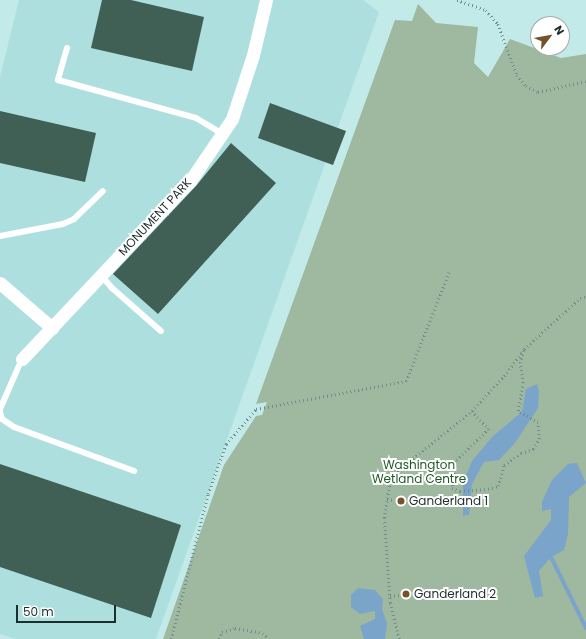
<!DOCTYPE html>
<style>
body{margin:0}
#map{position:relative;width:586px;height:639px;overflow:hidden;background:#c2eae9;font-family:Poppins,sans-serif}
div>[style]{position:absolute}
.built>*{inset:0;background:#aedfdf}
.green>*{inset:0;background:#9eb99f}
.water>*{inset:0;background:#7ba4ca}
.stream>*{height:4px;margin:-2px;padding:0 2px;transform-origin:2px;border-radius:2px;background:#7ba4ca}
.building>*{inset:0;background:#405f55}
.path>*{height:2.5px;margin-top:-1.25px;transform-origin:0;background:repeating-linear-gradient(90deg,#718d8c 0 1px,transparent 0 4px)}
.lane>*{height:6px;margin:-3px;padding:0 3px;transform-origin:3px;border-radius:3px;background:#fff}
.street>*{height:13px;margin:-6.5px;padding:0 6.5px;transform-origin:6.5px;border-radius:6.5px;background:#fff}
.dots>*{width:11px;height:11px;translate:-50% -50%;box-sizing:border-box;border:2px solid #fff;border-radius:50%}
span{translate:-50% -50%;white-space:nowrap;text-align:center;line-height:1.15;-webkit-text-stroke:4px #fff;paint-order:stroke}
.street-label{font-size:12px;color:#1e2d2d}
.park-label{font-size:12px;color:#1f5926}
.poi-label{font-size:12px;color:#1e2d2d}
.left{translate:0 -50%;text-align:left}
.north{position:absolute;left:530px;top:16px;width:40px;height:40px;box-sizing:border-box;background:#fff;border:1px solid #a5abab;border-radius:50%;rotate:58deg;font-size:11px;font-weight:700;line-height:16px;text-align:center;color:#1e2d2d}
.north::after{content:'';display:block;margin:auto;width:14px;height:18px;background:#74532a;clip-path:polygon(50% 0,100% 100%,50% 72%,0 100%)}
.scale{position:absolute;left:16px;top:605px;width:100px;height:18px;box-sizing:border-box;border:2px solid #1e2d2d;border-top:0;padding-left:5px;font-size:12px;line-height:14px;white-space:nowrap;color:#1e2d2d;-webkit-text-stroke:3px #fff;paint-order:stroke}
</style>
<div id="map">
<div class="built">
<i style="clip-path:polygon(19px 0,363px 0,379px 12px,156px 639px,15px 639px,0 634px,0 77px)"></i>
</div>
<div class="green">
<i style="clip-path:polygon(418px 4px,436px 23px,478px 27px,474px 63px,488px 77px,510px 39px,561px 58px,586px 54px,586px 639px,163px 639px,224px 465px,256px 416px,262px 415px,267px 402px,256px 404px,395px 20px,412px 21px)"></i>
</div>
<div class="water">
<i style="clip-path:polygon(537px 384px,539px 391px,538px 408px,515px 443px,499px 460px,484px 462px,472px 484px,469px 515px,463px 516px,463px 483px,472px 461px,493px 436px,522px 412px,526px 389px)"></i>
<i style="clip-path:polygon(577px 463px,586px 483px,569px 497px,568px 534px,564px 550px,551px 557px,539px 571px,543px 596px,535px 598px,524px 556px,551px 520px,551px 509px,542px 511px,542px 502px,552px 480px,568px 464px)"></i>
<i style="clip-path:polygon(358px 588px,375px 590px,383px 599px,382px 609px,387px 623px,385px 639px,364px 639px,360px 626px,375px 619px,375px 611px,360px 614px,351px 607px,351px 595px)"></i>
</div>
<div class="stream">
<i style="left:551px;top:557px;width:79px;rotate:63.8deg"></i>
</div>
<div class="building">
<i style="clip-path:polygon(102px 0,131px 0,204px 17px,192px 71px,91px 48px)"></i>
<i style="clip-path:polygon(270px 103px,346px 131px,333px 165px,258px 138px)"></i>
<i style="clip-path:polygon(0 111px,96px 133px,85px 182px,0 163px)"></i>
<i style="clip-path:polygon(231px 143px,276px 183px,158px 314px,113px 274px,196px 186px)"></i>
<i style="clip-path:polygon(0 464px,181px 525px,151px 618px,0 567px)"></i>
</div>
<div class="path">
<i style="left:457px;top:0;width:31px;rotate:19deg"></i>
<i style="left:486px;top:10px;width:18px;rotate:49deg"></i>
<i style="left:498px;top:24px;width:54px;rotate:69.6deg"></i>
<i style="left:517px;top:75px;width:14px;rotate:51deg"></i>
<i style="left:526px;top:86px;width:13px;rotate:27deg"></i>
<i style="left:538px;top:92px;width:49px;rotate:-12.9deg"></i>
<i style="left:472px;top:411px;width:25px;rotate:47deg"></i>
<i style="left:489px;top:429px;width:46px;rotate:135.9deg"></i>
<i style="left:456px;top:461px;width:27px;rotate:98deg"></i>
<i style="left:452px;top:488px;width:9px;rotate:21deg"></i>
<i style="left:460px;top:491px;width:28px;rotate:-4deg"></i>
<i style="left:488px;top:489px;width:10px;rotate:-17deg"></i>
<i style="left:498px;top:486px;width:22px;rotate:-74deg"></i>
<i style="left:504px;top:465px;width:21px;rotate:-35deg"></i>
<i style="left:521px;top:453px;width:13px;rotate:-18deg"></i>
<i style="left:533px;top:449px;width:12px;rotate:-59deg"></i>
<i style="left:539px;top:439px;width:16px;rotate:-94deg"></i>
<i style="left:538px;top:423px;width:23px;rotate:-149deg"></i>
<i style="left:518px;top:411px;width:28px;rotate:-80deg"></i>
<i style="left:523px;top:383px;width:20px;rotate:-99deg"></i>
<i style="left:520px;top:363px;width:12px;rotate:-76deg"></i>
<i style="left:387px;top:499px;width:8px;rotate:7deg"></i>
<i style="left:390px;top:596px;width:9px;rotate:-6deg"></i>
<i style="left:171px;top:639px;width:150px;rotate:-75.7deg"></i>
<i style="left:208px;top:494px;width:53px;rotate:-70.2deg"></i>
<i style="left:226px;top:444px;width:46px;rotate:-49.4deg"></i>
<i style="left:256px;top:409px;width:153px;rotate:-10.6deg"></i>
<i style="left:406px;top:381px;width:117px;rotate:-68.5deg"></i>
<i style="left:219px;top:639px;width:8px;rotate:-67deg"></i>
<i style="left:222px;top:632px;width:14px;rotate:-17deg"></i>
<i style="left:235px;top:628px;width:28px;rotate:10deg"></i>
<i style="left:263px;top:633px;width:8px;rotate:45deg"></i>
<i style="left:399px;top:639px;width:37px;rotate:-104deg"></i>
<i style="left:390px;top:603px;width:85px;rotate:-94deg"></i>
<i style="left:384px;top:518px;width:43px;rotate:-80.5deg"></i>
<i style="left:391px;top:476px;width:104px;rotate:-38.7deg"></i>
<i style="left:472px;top:411px;width:47px;rotate:-47.6deg"></i>
<i style="left:504px;top:376px;width:34px;rotate:-53deg"></i>
<i style="left:524px;top:349px;width:76px;rotate:-42.3deg"></i>
<i style="left:580px;top:298px;width:6px;rotate:-18deg"></i>
</div>
<div class="lane">
<i style="left:67px;top:48px;width:33px;rotate:106deg"></i>
<i style="left:58px;top:80px;width:143px;rotate:15.4deg"></i>
<i style="left:196px;top:118px;width:29px;rotate:31deg"></i>
<i style="left:0;top:236px;width:64px;rotate:-10.8deg"></i>
<i style="left:63px;top:224px;width:12px;rotate:-24deg"></i>
<i style="left:74px;top:219px;width:40px;rotate:-44deg"></i>
<i style="left:101px;top:275px;width:17px;rotate:50deg"></i>
<i style="left:112px;top:288px;width:65px;rotate:41.3deg"></i>
<i style="left:0;top:409px;width:55px;rotate:-66.3deg"></i>
<i style="left:0;top:412px;width:7px;rotate:74deg"></i>
<i style="left:2px;top:419px;width:14px;rotate:34deg"></i>
<i style="left:14px;top:427px;width:128px;rotate:20.1deg"></i>
</div>
<div class="street">
<i style="left:0;top:283px;width:69px;rotate:40.9deg"></i>
<i style="left:22px;top:359px;width:245px;rotate:-46.7deg"></i>
<i style="left:190px;top:181px;width:75px;rotate:-55.9deg"></i>
<i style="left:232px;top:119px;width:67px;rotate:-71.8deg"></i>
<i style="left:253px;top:55px;width:57px;rotate:-76.7deg"></i>
</div>
<div class="dots">
<i style="left:401px;top:501px;background:#74532a"></i>
<i style="left:406px;top:594px;background:#74532a"></i>
</div>
<div class="street-label">
<span style="left:155px;top:217px;rotate:-47deg">MONUMENT PARK</span>
</div>
<div class="park-label">
<span style="left:419px;top:472px">Washington<br>Wetland Centre</span>
</div>
<div class="poi-label">
<span class="left" style="left:409px;top:501px">Ganderland 1</span>
<span class="left" style="left:414px;top:594px">Ganderland 2</span>
</div>
<div class="north">N</div>
<div class="scale">50 m</div>
</div>
